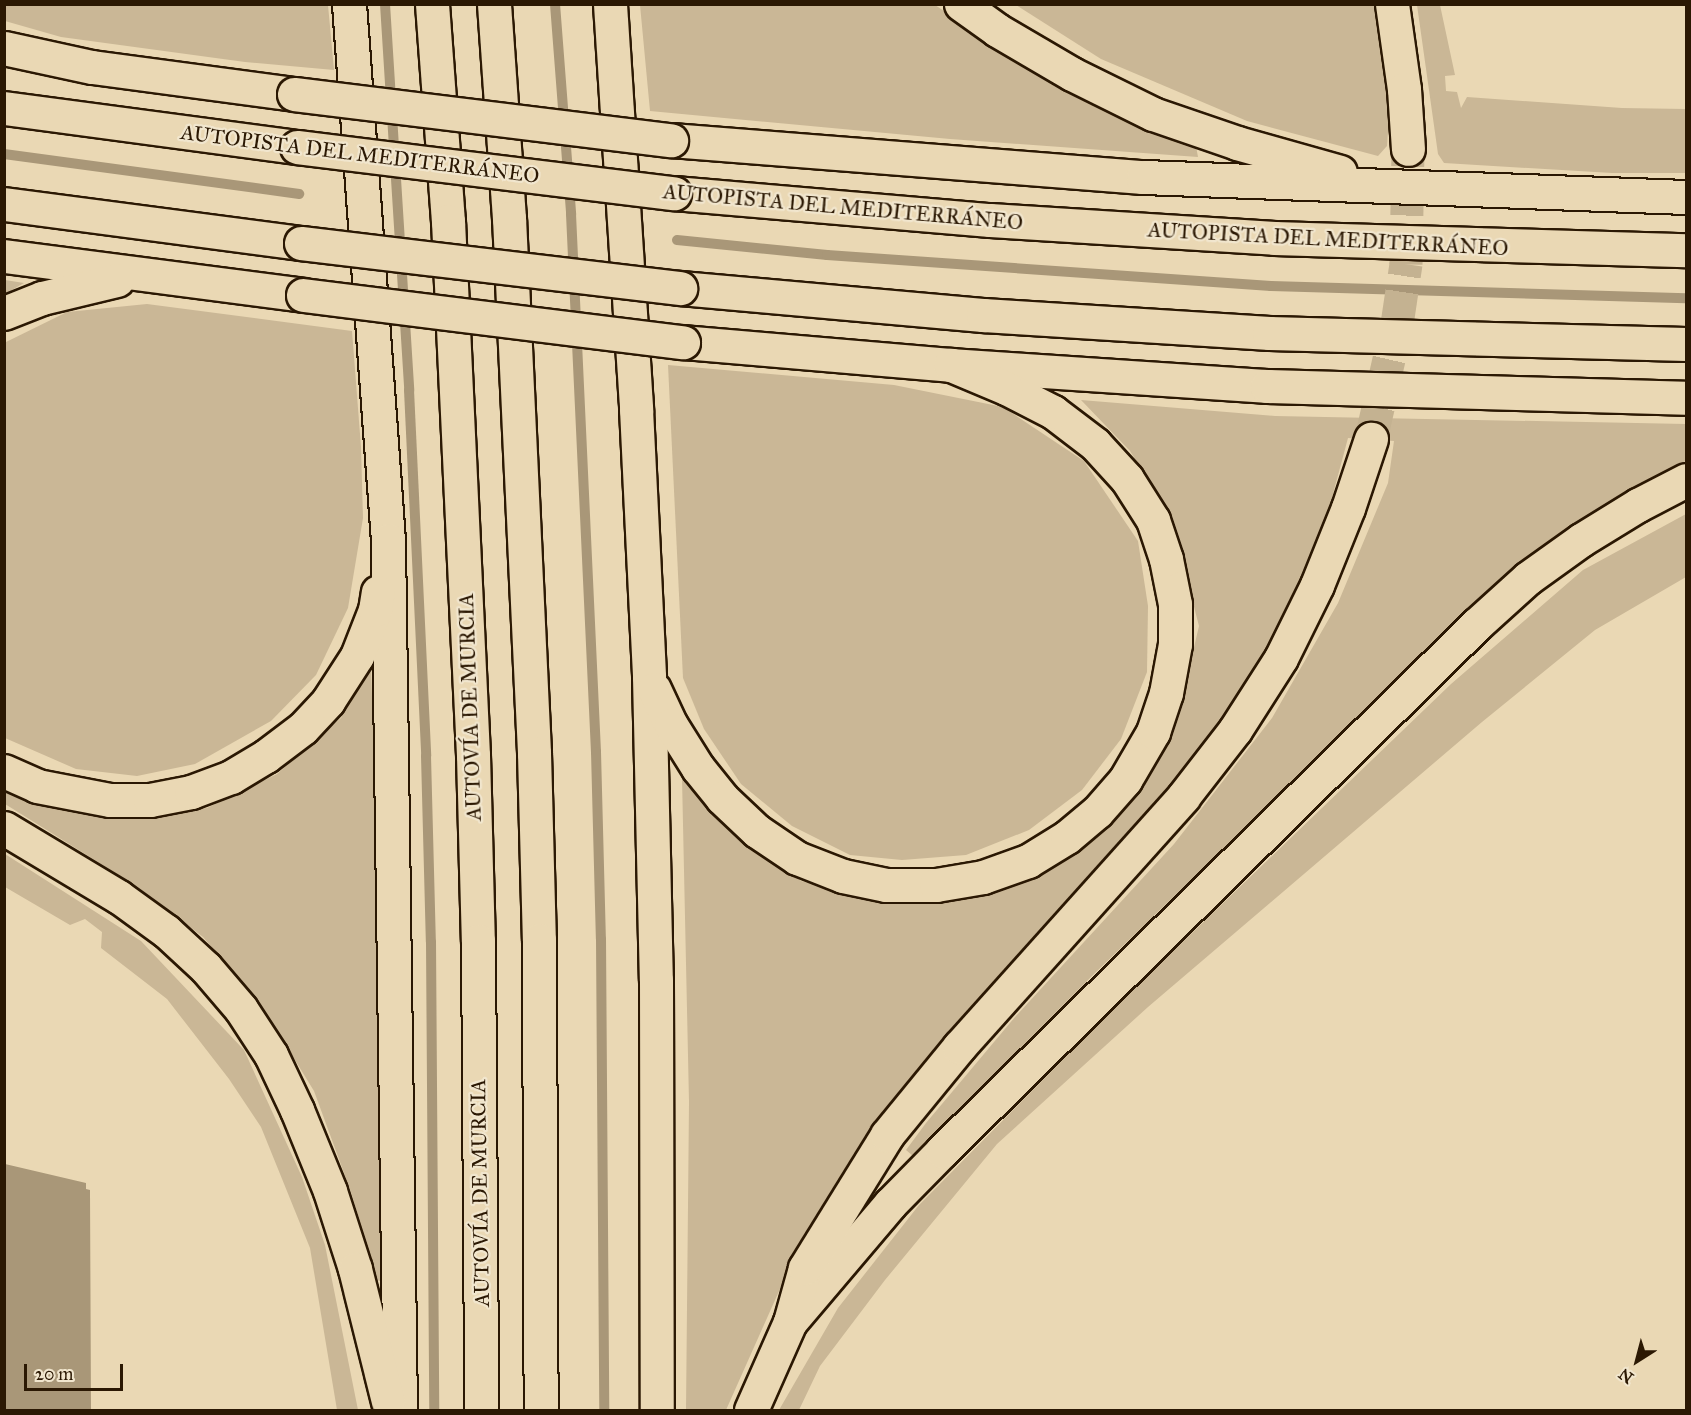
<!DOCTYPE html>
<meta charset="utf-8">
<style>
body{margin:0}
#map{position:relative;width:1691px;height:1415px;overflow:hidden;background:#ead8b4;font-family:"IM FELL Great Primer",serif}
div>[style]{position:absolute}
.green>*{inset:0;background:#cab796}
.water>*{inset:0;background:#a99778}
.stream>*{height:10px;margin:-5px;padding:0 5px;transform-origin:5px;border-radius:5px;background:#a99778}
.highway-tunnel>*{height:33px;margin-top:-16.5px;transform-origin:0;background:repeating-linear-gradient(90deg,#c4b291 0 33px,transparent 0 49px)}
.roads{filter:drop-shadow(2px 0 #2b1803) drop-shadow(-2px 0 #2b1803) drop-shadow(0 2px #2b1803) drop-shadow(0 -2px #2b1803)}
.highway>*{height:33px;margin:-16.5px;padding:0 16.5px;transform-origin:16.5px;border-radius:16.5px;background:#ead8b4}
.bridges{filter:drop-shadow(2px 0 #2b1803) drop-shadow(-2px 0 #2b1803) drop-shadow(0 2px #2b1803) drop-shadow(0 -2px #2b1803)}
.highway-bridge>*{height:33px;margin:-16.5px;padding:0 16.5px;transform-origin:16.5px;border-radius:16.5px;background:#ead8b4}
span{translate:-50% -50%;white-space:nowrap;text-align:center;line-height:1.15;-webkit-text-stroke:4.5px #f1e6ce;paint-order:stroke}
.street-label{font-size:21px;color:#2b1803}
.frame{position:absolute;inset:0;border:6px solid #2b1803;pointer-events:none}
.north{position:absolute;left:1607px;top:1331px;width:60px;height:60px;-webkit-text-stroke:4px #f1e6ce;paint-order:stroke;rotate:216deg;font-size:16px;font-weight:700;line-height:24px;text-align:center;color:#2b1803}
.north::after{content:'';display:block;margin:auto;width:21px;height:27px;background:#2b1803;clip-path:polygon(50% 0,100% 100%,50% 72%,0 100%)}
.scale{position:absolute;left:24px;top:1364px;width:99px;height:27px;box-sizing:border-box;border:3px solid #2b1803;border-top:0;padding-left:8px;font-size:18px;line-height:21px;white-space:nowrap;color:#2b1803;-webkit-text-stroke:4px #f1e6ce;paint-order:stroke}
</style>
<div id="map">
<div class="green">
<i style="clip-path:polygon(4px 5px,328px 5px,334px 70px,245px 62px,61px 37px,5px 21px)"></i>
<i style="clip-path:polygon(640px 5px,935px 5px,1059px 87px,1196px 146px,1198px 157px,950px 139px,650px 111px)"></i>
<i style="clip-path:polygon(1016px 5px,1378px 5px,1390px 104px,1387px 146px,1378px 156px,1247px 121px,1101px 59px)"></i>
<i style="clip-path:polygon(1417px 5px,1440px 5px,1455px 75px,1445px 76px,1446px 91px,1457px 92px,1461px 108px,1467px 97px,1622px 108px,1686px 109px,1686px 173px,1612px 173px,1444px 163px,1438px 154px)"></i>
<i style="clip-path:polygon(4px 280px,5px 280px,24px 283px,5px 294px)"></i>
<i style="clip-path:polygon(147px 304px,352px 331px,361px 447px,363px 518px,348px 608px,316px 675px,271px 721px,195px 764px,137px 776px,76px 769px,5px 738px,4px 343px,67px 312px)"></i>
<i style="clip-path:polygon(668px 365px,894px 385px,1003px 407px,1084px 461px,1138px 541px,1148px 606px,1147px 672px,1121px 739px,1082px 790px,1029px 830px,966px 855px,902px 860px,850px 855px,792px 826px,741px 784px,704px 729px,683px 678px)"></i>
<i style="clip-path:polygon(1081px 400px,1275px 416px,1686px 424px,1686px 461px,1619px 495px,1532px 561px,1401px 676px,1092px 976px,913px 1156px,906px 1150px,926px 1123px,1015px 1017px,1174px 844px,1272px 718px,1338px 603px,1388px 483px,1394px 441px,1348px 438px,1318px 550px,1253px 677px,1171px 787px,788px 1271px,726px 1410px,686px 1410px,689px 1102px,682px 778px,732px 831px,801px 881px,887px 904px,987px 895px,1077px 854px,1147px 776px,1178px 715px,1199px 626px,1170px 515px,1130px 451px)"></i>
<i style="clip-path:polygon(1686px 514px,1686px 577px,1595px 630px,1482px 722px,1148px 1007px,997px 1144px,885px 1280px,820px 1366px,799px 1410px,779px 1410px,838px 1308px,919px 1205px,1118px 1004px,1451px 684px,1583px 570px)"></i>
<i style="clip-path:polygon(371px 666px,382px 1004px,383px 1282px,377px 1280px,351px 1192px,314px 1091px,263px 1008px,203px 937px,138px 887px,5px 804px,4px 785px,46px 806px,127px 819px,207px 808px,277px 774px,341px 718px)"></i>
<i style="clip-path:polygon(5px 854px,141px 941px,244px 1050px,302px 1177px,325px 1245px,358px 1410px,337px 1410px,310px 1248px,261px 1127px,229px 1079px,167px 999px,101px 948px,102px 932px,85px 919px,70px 925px,5px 887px)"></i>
</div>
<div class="water">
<i style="clip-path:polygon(5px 1164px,86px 1183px,86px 1189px,90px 1190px,91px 1410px,5px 1410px)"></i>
</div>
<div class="stream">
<i style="left:385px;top:4px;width:387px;rotate:86.4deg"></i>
<i style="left:409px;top:390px;width:366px;rotate:87.3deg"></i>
<i style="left:426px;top:756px;width:186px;rotate:88.5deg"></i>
<i style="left:431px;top:942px;width:468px;rotate:89.6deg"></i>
<i style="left:555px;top:4px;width:211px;rotate:85.6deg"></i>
<i style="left:571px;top:214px;width:539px;rotate:87.34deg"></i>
<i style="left:596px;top:752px;width:187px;rotate:88.5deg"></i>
<i style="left:601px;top:939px;width:471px;rotate:89.6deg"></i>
<i style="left:4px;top:154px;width:298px;rotate:7.7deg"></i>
<i style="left:677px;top:240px;width:151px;rotate:5.7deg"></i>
<i style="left:827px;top:255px;width:445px;rotate:4deg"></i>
<i style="left:1271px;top:286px;width:415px;rotate:1.7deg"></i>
</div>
<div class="highway-tunnel">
<i style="left:1371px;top:439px;width:118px;rotate:-77.3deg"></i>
<i style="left:1397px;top:324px;width:61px;rotate:-81.5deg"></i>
<i style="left:1406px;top:264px;width:115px;rotate:-89deg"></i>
</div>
<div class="roads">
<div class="highway">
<i style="left:349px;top:4px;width:537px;rotate:85.84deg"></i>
<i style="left:388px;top:540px;width:870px;rotate:89.21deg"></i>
<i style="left:432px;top:4px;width:218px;rotate:85.8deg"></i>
<i style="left:448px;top:221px;width:535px;rotate:87.32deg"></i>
<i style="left:473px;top:755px;width:186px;rotate:88.5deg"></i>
<i style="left:478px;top:941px;width:469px;rotate:89.6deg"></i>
<i style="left:494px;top:4px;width:215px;rotate:86deg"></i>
<i style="left:509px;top:218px;width:536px;rotate:87.32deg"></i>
<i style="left:534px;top:753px;width:187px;rotate:88.5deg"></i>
<i style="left:539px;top:940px;width:470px;rotate:89.8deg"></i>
<i style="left:610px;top:4px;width:406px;rotate:86.3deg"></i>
<i style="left:636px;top:409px;width:268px;rotate:87.2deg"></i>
<i style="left:649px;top:677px;width:303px;rotate:88.7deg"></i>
<i style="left:656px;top:980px;width:430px;rotate:89.9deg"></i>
<i style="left:961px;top:4px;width:44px;rotate:35.8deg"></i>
<i style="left:997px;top:30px;width:87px;rotate:30.4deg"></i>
<i style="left:1072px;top:74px;width:90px;rotate:26.3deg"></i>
<i style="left:1153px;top:114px;width:89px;rotate:19deg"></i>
<i style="left:1237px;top:143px;width:107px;rotate:15.7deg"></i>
<i style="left:1392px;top:4px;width:86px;rotate:82deg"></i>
<i style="left:1404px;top:89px;width:60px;rotate:86.2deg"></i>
<i style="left:4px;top:48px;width:90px;rotate:12.2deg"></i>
<i style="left:92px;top:67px;width:204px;rotate:7.6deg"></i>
<i style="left:4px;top:108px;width:296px;rotate:7.6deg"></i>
<i style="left:671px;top:140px;width:473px;rotate:4.5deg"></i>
<i style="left:1143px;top:177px;width:543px;rotate:2.11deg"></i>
<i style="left:674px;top:193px;width:317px;rotate:4.9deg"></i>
<i style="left:990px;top:220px;width:285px;rotate:3.6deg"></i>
<i style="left:1274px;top:238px;width:412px;rotate:1.7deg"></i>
<i style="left:4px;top:204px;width:300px;rotate:7.5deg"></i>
<i style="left:4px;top:256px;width:302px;rotate:7.4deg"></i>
<i style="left:680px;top:288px;width:304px;rotate:5.1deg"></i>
<i style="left:983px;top:315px;width:287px;rotate:3.6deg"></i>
<i style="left:1269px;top:333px;width:417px;rotate:1.5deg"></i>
<i style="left:4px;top:313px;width:41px;rotate:-21.5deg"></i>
<i style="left:42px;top:298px;width:77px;rotate:-13.5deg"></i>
<i style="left:683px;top:342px;width:269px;rotate:4.9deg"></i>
<i style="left:951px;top:365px;width:317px;rotate:3.8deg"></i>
<i style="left:1267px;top:386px;width:419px;rotate:1.6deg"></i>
<i style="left:654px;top:689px;width:40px;rotate:65deg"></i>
<i style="left:671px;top:725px;width:51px;rotate:57.9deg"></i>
<i style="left:698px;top:768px;width:38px;rotate:51deg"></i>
<i style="left:722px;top:798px;width:48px;rotate:43.3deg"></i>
<i style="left:757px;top:831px;width:48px;rotate:34deg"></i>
<i style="left:797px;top:858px;width:49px;rotate:21.4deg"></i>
<i style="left:843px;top:876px;width:44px;rotate:11.8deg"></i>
<i style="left:886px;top:885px;width:50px"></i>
<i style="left:936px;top:885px;width:48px;rotate:-9.7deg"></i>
<i style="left:983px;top:877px;width:48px;rotate:-19.6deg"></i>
<i style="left:1028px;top:861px;width:46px;rotate:-31.6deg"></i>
<i style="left:1067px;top:837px;width:39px;rotate:-40deg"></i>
<i style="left:1097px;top:812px;width:43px;rotate:-48.8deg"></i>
<i style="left:1125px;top:780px;width:56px;rotate:-59.7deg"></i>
<i style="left:1153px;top:732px;width:41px;rotate:-71.6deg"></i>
<i style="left:1166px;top:693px;width:50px;rotate:-79.6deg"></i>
<i style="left:1175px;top:644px;width:40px;rotate:-90deg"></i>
<i style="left:1175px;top:604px;width:46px;rotate:-101.3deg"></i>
<i style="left:1166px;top:559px;width:41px;rotate:-108.4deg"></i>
<i style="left:1153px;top:520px;width:49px;rotate:-122.4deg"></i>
<i style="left:1127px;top:479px;width:47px;rotate:-132.4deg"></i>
<i style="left:1095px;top:444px;width:53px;rotate:-142.7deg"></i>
<i style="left:1053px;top:412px;width:53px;rotate:-152.9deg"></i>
<i style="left:1006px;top:388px;width:60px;rotate:-157.3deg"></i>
<i style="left:4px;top:771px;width:36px;rotate:24deg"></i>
<i style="left:37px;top:786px;width:74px;rotate:10.9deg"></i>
<i style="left:110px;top:800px;width:40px"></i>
<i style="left:150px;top:800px;width:42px;rotate:-11deg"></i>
<i style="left:191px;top:792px;width:43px;rotate:-20.6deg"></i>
<i style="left:231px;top:777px;width:41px;rotate:-31deg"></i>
<i style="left:266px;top:756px;width:46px;rotate:-37.1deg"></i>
<i style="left:303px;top:728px;width:37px;rotate:-47deg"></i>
<i style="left:328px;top:701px;width:54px;rotate:-57.2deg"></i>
<i style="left:357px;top:656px;width:49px;rotate:-68.6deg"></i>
<i style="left:375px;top:610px;width:18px;rotate:-81deg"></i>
<i style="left:4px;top:828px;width:134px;rotate:31deg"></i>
<i style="left:119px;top:897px;width:58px;rotate:35.9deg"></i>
<i style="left:166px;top:931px;width:54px;rotate:42.8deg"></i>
<i style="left:206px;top:968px;width:54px;rotate:49.5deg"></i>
<i style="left:241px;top:1009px;width:55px;rotate:56.9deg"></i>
<i style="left:271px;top:1055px;width:61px;rotate:64.7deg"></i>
<i style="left:297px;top:1110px;width:87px;rotate:67.8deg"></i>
<i style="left:330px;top:1191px;width:82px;rotate:72.2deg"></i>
<i style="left:355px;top:1269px;width:136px;rotate:76deg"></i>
<i style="left:790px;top:1322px;width:155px;rotate:-49.7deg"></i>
<i style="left:890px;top:1204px;width:74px;rotate:-45.5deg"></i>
<i style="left:942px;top:1151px;width:750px;rotate:-44.57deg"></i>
<i style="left:1476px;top:625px;width:70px;rotate:-42.1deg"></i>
<i style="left:1528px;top:578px;width:65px;rotate:-35.6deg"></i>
<i style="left:1581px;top:540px;width:67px;rotate:-31.6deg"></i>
<i style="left:1638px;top:505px;width:54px;rotate:-27.5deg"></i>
<i style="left:751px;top:1410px;width:96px;rotate:-66.1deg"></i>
<i style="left:790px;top:1322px;width:56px;rotate:-74.5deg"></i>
<i style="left:805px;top:1268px;width:156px;rotate:-58.3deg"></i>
<i style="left:887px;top:1135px;width:114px;rotate:-50.7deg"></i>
<i style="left:959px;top:1047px;width:336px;rotate:-48.1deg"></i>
<i style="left:1183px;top:797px;width:85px;rotate:-52.2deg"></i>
<i style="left:1235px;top:730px;width:85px;rotate:-57.4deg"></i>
<i style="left:1281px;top:658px;width:81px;rotate:-63.7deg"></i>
<i style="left:1317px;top:585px;width:83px;rotate:-68.1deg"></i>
<i style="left:1348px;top:508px;width:73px;rotate:-71.6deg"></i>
</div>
</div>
<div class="bridges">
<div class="highway-bridge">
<i style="left:294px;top:94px;width:380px;rotate:7deg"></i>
<i style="left:297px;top:147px;width:380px;rotate:7deg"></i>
<i style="left:301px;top:243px;width:382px;rotate:6.8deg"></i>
<i style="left:303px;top:295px;width:383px;rotate:7.1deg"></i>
</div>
</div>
<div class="street-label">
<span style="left:360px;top:154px;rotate:7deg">AUTOPISTA DEL MEDITERRÁNEO</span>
<span style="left:843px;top:207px;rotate:5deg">AUTOPISTA DEL MEDITERRÁNEO</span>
<span style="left:1328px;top:239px;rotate:3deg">AUTOPISTA DEL MEDITERRÁNEO</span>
<span style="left:470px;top:707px;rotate:-92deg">AUTOVÍA DE MURCIA</span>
<span style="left:480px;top:1193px;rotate:-91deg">AUTOVÍA DE MURCIA</span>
</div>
<div class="frame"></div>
<div class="north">N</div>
<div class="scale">20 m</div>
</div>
